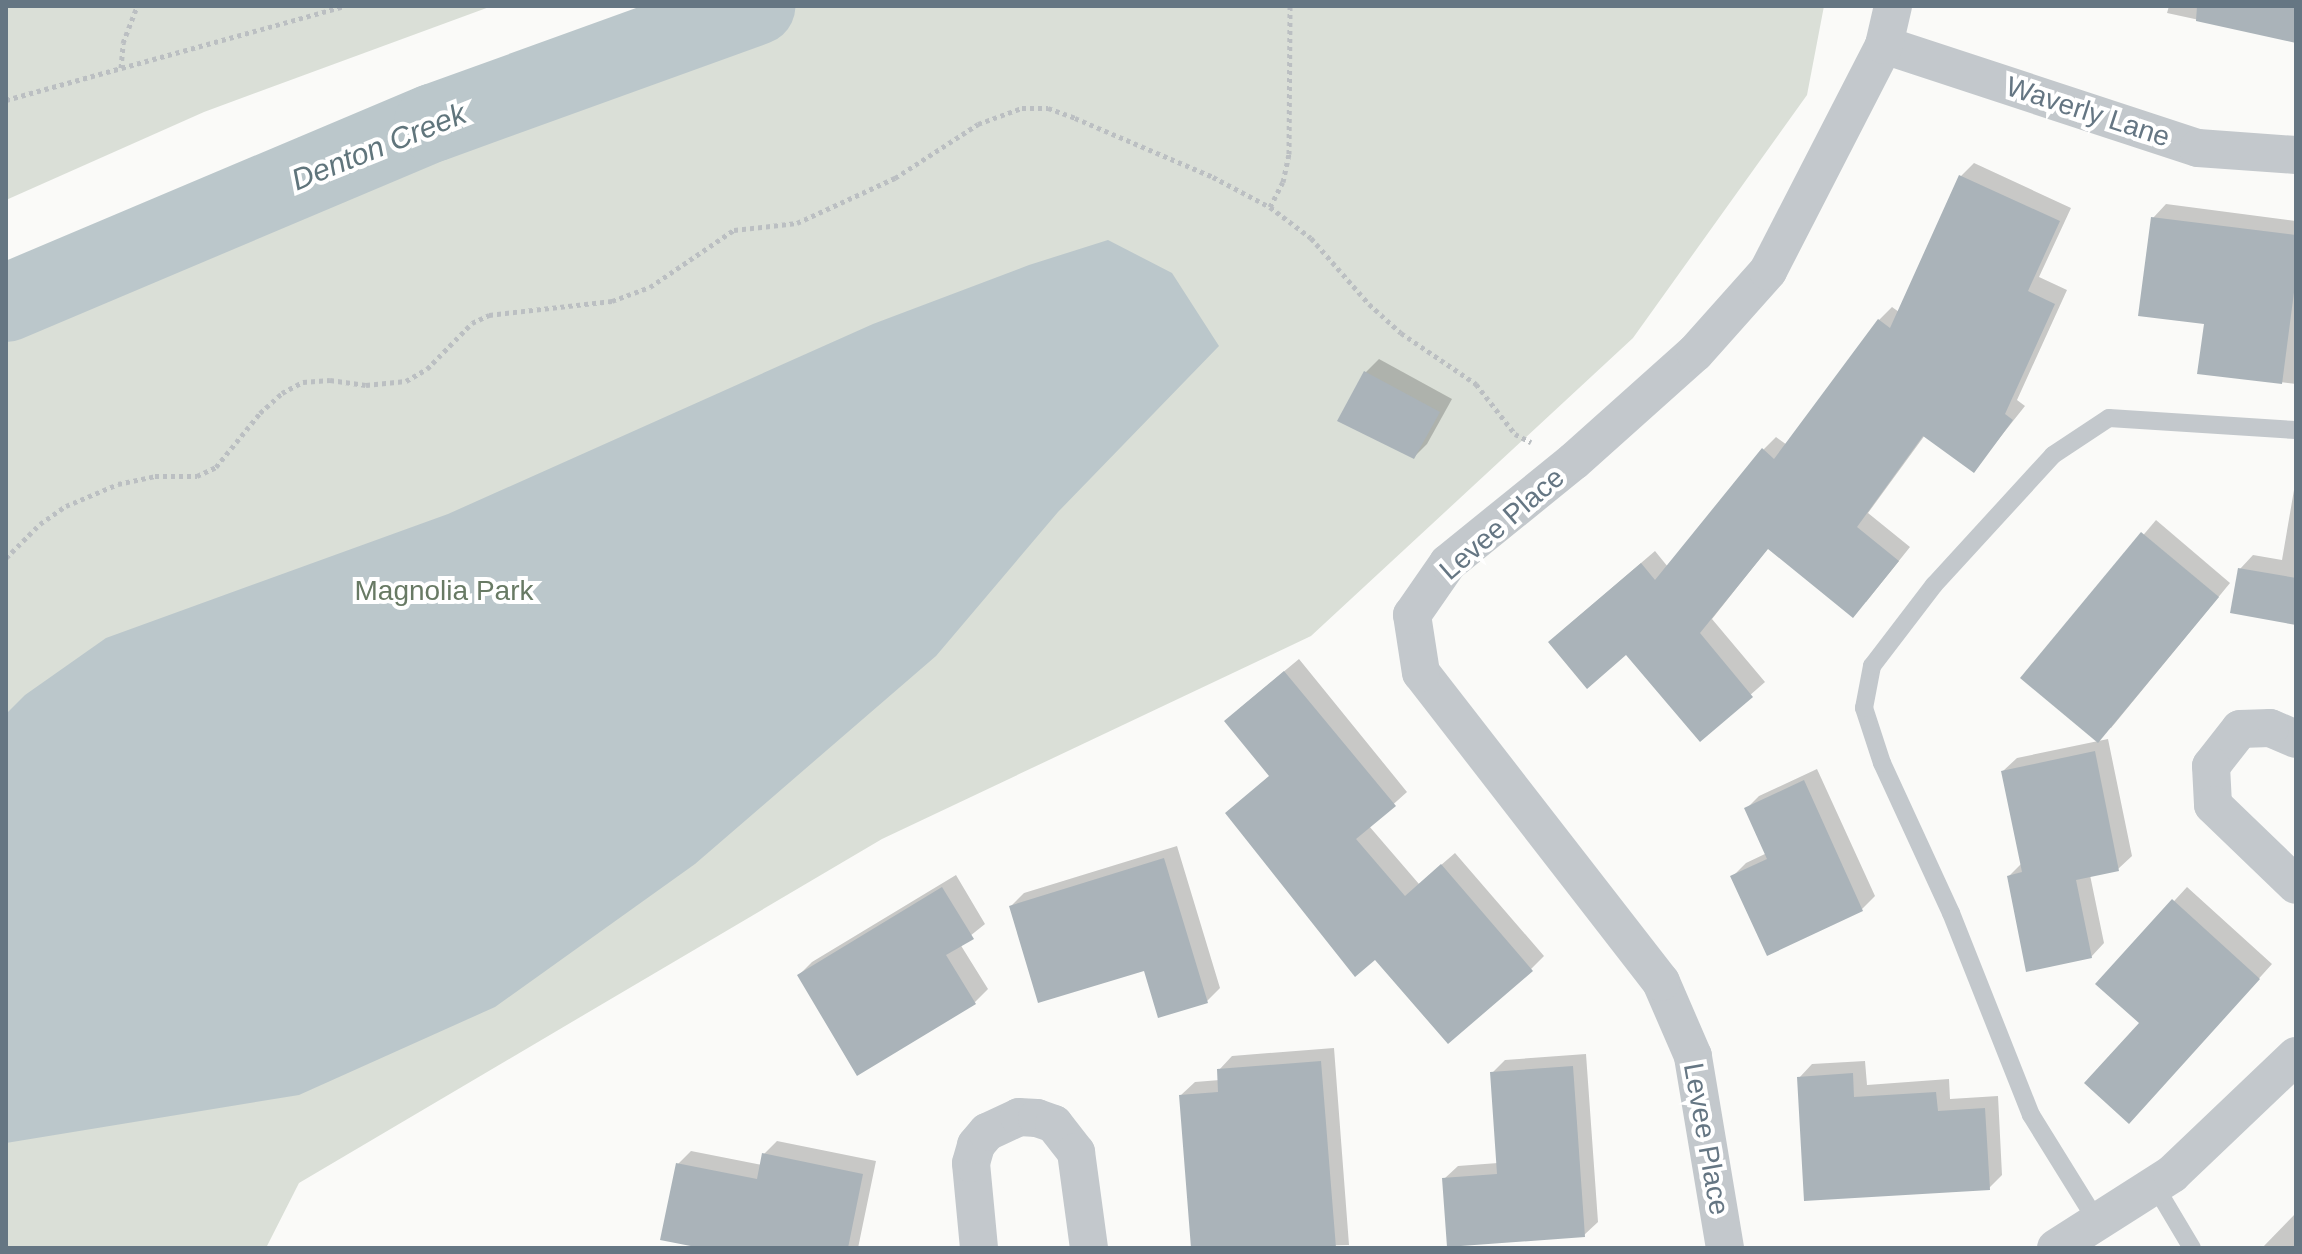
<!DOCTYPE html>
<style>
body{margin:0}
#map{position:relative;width:2302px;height:1254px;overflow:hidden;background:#fafaf8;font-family:Arial,sans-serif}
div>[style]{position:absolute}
.green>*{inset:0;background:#dadfd7}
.water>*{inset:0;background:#bbc7cb}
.shadow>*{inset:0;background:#0003}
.river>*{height:78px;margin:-39px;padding:0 39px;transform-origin:39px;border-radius:39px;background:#bbc7cb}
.building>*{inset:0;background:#aab3b9}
.path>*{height:5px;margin-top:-2.5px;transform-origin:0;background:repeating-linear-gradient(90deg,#bbbfc2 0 4px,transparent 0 8px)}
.service>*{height:18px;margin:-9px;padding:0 9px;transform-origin:9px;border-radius:9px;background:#c3c8cc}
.minor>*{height:38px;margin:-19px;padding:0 19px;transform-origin:19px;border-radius:19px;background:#c3c8cc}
span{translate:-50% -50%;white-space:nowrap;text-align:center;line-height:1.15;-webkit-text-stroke:8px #fff;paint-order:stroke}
.street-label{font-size:28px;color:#657683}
.park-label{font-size:28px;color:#687a64}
.water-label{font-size:30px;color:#60757c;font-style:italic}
.frame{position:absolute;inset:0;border:8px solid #657683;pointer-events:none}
</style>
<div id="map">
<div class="green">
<i style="clip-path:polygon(6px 6px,492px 6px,204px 112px,6px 200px)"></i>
<i style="clip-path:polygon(757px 6px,1824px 6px,1807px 95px,1633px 338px,1311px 636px,882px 839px,299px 1183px,266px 1248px,6px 1248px,6px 303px,433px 123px)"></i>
</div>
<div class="water">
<i style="clip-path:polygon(1108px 240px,1172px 273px,1219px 346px,1058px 512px,936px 656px,695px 864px,495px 1007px,299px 1095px,6px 1143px,6px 714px,25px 695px,106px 638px,448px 514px,873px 324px,1029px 265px)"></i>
</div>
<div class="shadow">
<i style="clip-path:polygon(2169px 6px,2296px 6px,2296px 41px,2167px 13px)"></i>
<i style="clip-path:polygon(1974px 163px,2071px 208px,2039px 277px,2067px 290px,2017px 400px,2025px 406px,1974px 470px,1925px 435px,1868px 513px,1910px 547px,1866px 602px,1769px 547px,1712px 619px,1765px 682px,1700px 739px,1626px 652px,1564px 629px,1655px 551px,1668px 567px,1763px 450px,1776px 437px,1787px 445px,1879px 320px,1892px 307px,1899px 312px,1961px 176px)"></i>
<i style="clip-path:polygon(2166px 204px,2296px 221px,2296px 384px,2199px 372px,2206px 322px,2153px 218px)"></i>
<i style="clip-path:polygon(1379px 359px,1452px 399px,1427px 444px,1414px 457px,1340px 420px,1366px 372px)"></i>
<i style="clip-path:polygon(2295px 484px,2296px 483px,2296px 623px,2240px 569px,2253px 555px,2282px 560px)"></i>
<i style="clip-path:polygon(2156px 520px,2230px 583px,2111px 728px,2023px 678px)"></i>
<i style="clip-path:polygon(1299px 659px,1407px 792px,1369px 826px,1419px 884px,1455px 853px,1544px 956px,1531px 969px,1375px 958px,1227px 813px,1271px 775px,1240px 708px)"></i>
<i style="clip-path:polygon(2108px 739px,2132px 856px,2118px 869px,2090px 875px,2104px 943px,2091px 957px,2009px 876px,2022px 863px,2003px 771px,2017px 758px)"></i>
<i style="clip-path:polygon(1817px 769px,1875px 896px,1862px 909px,1733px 876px,1746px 863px,1767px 853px,1746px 809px,1759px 796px)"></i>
<i style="clip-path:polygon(1177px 846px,1220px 988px,1207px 1001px,1145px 968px,1011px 906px,1024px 893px)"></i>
<i style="clip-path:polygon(956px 875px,985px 924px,960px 944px,988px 989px,975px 1002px,799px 975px,812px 962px)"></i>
<i style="clip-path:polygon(2187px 887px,2272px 964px,2142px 1108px,2141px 1022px,2098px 984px)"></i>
<i style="clip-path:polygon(1334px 1048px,1349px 1245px,1193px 1248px,1181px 1095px,1195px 1082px,1220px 1080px,1219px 1070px,1232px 1056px)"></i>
<i style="clip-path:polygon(1586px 1054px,1598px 1222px,1584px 1235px,1444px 1179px,1458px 1166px,1498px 1163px,1492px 1073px,1505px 1060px)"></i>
<i style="clip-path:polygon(1865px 1061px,1867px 1085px,1949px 1079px,1950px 1099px,1998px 1096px,2002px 1175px,1989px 1188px,1799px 1078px,1812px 1064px)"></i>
<i style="clip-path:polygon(777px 1141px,876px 1161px,858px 1248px,711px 1248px,678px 1164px,691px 1151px,762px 1165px,764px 1154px)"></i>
<i style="clip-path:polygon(2296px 1213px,2296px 1248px,2262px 1248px)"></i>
</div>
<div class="river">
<i style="left:6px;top:303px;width:463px;rotate:-22.9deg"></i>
<i style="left:433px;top:123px;width:344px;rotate:-19.9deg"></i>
</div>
<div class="building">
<i style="clip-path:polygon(2197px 6px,2296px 6px,2296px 43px,2196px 21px)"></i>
<i style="clip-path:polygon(1959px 175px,2060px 221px,2028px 291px,2055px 304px,2005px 414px,2013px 420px,1974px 473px,1923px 436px,1857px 527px,1899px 561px,1853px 618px,1768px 549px,1700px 633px,1753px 697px,1700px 742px,1626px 655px,1587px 689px,1548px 642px,1641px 563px,1655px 580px,1762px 448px,1774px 459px,1878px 319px,1890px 328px)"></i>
<i style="clip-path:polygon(2151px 217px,2296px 235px,2296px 277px,2282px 384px,2197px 374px,2204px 324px,2138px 316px)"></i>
<i style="clip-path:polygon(1364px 371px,1440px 412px,1414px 459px,1337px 421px)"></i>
<i style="clip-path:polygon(2141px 532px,2219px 597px,2098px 743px,2020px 678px)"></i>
<i style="clip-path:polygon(2238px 568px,2296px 578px,2296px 625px,2230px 613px)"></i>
<i style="clip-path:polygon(1284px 671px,1396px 806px,1356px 839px,1405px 896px,1441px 864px,1533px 971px,1448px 1044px,1375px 960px,1355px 977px,1225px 813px,1269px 776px,1224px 721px)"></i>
<i style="clip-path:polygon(2095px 751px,2119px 871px,2076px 880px,2092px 958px,2026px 972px,2007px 876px,2022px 872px,2001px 771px)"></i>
<i style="clip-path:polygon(1804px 780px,1863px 911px,1767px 956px,1730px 876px,1767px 859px,1744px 808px)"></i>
<i style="clip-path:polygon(1164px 858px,1208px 1003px,1158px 1018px,1144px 971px,1038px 1003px,1009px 906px)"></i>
<i style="clip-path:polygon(942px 887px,974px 939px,946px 955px,976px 1004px,857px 1076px,797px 975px)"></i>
<i style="clip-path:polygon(2172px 899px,2260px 979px,2129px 1124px,2084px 1083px,2139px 1023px,2095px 984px)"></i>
<i style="clip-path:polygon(1321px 1061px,1336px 1248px,1191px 1248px,1179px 1095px,1218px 1092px,1217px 1069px)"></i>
<i style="clip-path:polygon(1573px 1066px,1585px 1237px,1447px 1247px,1442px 1178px,1497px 1174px,1490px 1072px)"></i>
<i style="clip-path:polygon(1853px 1073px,1854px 1097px,1936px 1092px,1938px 1111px,1985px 1108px,1990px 1190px,1804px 1201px,1797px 1077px)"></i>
<i style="clip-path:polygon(762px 1153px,863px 1174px,848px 1248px,701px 1248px,660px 1240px,676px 1163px,757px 1179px)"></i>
</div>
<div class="path">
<i style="left:121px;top:68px;width:25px;rotate:-85deg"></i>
<i style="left:123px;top:43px;width:40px;rotate:-69deg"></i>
<i style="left:6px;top:100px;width:351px;rotate:-15.5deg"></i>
<i style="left:1270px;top:207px;width:51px;rotate:37.1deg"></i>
<i style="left:1311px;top:238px;width:88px;rotate:48.7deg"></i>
<i style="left:1369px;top:304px;width:43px;rotate:42.2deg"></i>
<i style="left:1401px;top:333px;width:91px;rotate:34.2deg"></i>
<i style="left:1476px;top:384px;width:63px;rotate:52deg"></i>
<i style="left:1515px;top:434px;width:18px;rotate:27deg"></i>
<i style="left:6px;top:558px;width:48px;rotate:-45deg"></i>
<i style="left:40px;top:524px;width:32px;rotate:-35deg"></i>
<i style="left:66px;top:506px;width:56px;rotate:-22.9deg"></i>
<i style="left:118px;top:484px;width:38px;rotate:-12deg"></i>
<i style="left:155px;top:476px;width:42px"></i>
<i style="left:197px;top:476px;width:21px;rotate:-25deg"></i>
<i style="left:216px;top:467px;width:70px;rotate:-50.8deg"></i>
<i style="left:260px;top:413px;width:30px;rotate:-42deg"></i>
<i style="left:282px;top:393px;width:24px;rotate:-28deg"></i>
<i style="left:303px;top:382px;width:27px;rotate:-4deg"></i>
<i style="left:330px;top:380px;width:36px;rotate:8deg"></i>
<i style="left:366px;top:385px;width:40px;rotate:-5.7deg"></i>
<i style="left:406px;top:381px;width:24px;rotate:-30deg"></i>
<i style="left:427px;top:369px;width:64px;rotate:-45.6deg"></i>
<i style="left:472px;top:323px;width:19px;rotate:-25deg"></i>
<i style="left:489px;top:315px;width:124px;rotate:-6.5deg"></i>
<i style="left:612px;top:301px;width:40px;rotate:-20.2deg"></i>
<i style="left:650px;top:287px;width:102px;rotate:-34.2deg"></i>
<i style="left:734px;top:230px;width:63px;rotate:-6.3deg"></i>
<i style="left:797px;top:223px;width:108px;rotate:-24.7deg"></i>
<i style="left:895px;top:178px;width:99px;rotate:-33deg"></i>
<i style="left:978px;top:124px;width:47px;rotate:-20deg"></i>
<i style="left:1022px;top:108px;width:26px"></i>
<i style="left:1048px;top:108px;width:29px;rotate:20deg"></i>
<i style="left:1075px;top:118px;width:150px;rotate:23.1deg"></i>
<i style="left:1213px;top:177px;width:64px;rotate:27.8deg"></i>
<i style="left:1270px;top:207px;width:28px;rotate:-63deg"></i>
<i style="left:1283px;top:182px;width:29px;rotate:-78deg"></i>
<i style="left:1289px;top:154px;width:148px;rotate:-89.6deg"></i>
</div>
<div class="service">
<i style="left:2155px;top:1186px;width:72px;rotate:59.2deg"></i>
<i style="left:2098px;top:1223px;width:127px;rotate:-121.8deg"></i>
<i style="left:2031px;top:1115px;width:217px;rotate:-111.6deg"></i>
<i style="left:1951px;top:913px;width:165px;rotate:-114.7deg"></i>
<i style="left:1882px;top:763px;width:58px;rotate:-108.1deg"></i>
<i style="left:1864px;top:708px;width:43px;rotate:-79.2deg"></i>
<i style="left:1872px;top:666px;width:102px;rotate:-52.6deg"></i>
<i style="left:1934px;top:585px;width:176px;rotate:-47.5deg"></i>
<i style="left:2053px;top:455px;width:67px;rotate:-33.5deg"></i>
<i style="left:2109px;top:418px;width:187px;rotate:3.7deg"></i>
</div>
<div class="minor">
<i style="left:1884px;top:45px;width:330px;rotate:18.2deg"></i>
<i style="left:2198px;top:148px;width:98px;rotate:4.1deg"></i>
<i style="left:2296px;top:739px;width:28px;rotate:-157deg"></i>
<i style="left:2270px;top:728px;width:30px;rotate:178deg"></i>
<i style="left:2240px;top:729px;width:47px;rotate:128.1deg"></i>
<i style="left:2211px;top:766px;width:39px;rotate:87deg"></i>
<i style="left:2213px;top:805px;width:115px;rotate:43.9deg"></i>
<i style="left:979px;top:1248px;width:85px;rotate:-95.4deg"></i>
<i style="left:971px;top:1163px;width:19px;rotate:-74deg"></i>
<i style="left:976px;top:1145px;width:17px;rotate:-50deg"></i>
<i style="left:987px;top:1132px;width:35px;rotate:-25deg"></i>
<i style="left:1019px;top:1117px;width:18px;rotate:3deg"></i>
<i style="left:1037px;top:1118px;width:18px;rotate:19deg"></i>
<i style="left:1054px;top:1124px;width:36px;rotate:52deg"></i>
<i style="left:1076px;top:1152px;width:97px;rotate:82.3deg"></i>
<i style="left:1725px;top:1248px;width:195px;rotate:-99.5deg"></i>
<i style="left:1693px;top:1056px;width:81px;rotate:-113.4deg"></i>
<i style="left:1661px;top:982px;width:391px;rotate:-127.8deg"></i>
<i style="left:1421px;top:673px;width:59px;rotate:-98.8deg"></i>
<i style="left:1412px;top:615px;width:63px;rotate:-55.3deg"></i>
<i style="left:1448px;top:563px;width:162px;rotate:-39deg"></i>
<i style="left:1574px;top:461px;width:162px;rotate:-41.8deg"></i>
<i style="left:1695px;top:353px;width:110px;rotate:-48.3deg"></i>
<i style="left:1768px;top:271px;width:254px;rotate:-62.8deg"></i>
<i style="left:1884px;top:45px;width:40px;rotate:-77deg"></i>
<i style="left:2056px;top:1248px;width:138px;rotate:-32.5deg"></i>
<i style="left:2172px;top:1174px;width:171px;rotate:-43.6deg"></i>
</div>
<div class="street-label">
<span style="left:2088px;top:112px;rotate:18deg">Waverly Lane</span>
<span style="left:1502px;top:524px;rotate:-41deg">Levee Place</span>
<span style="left:1706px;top:1139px;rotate:80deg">Levee Place</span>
</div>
<div class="park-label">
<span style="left:444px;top:591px">Magnolia Park</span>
</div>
<div class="water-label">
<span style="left:379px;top:147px;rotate:-22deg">Denton Creek</span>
</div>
<div class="frame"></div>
</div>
